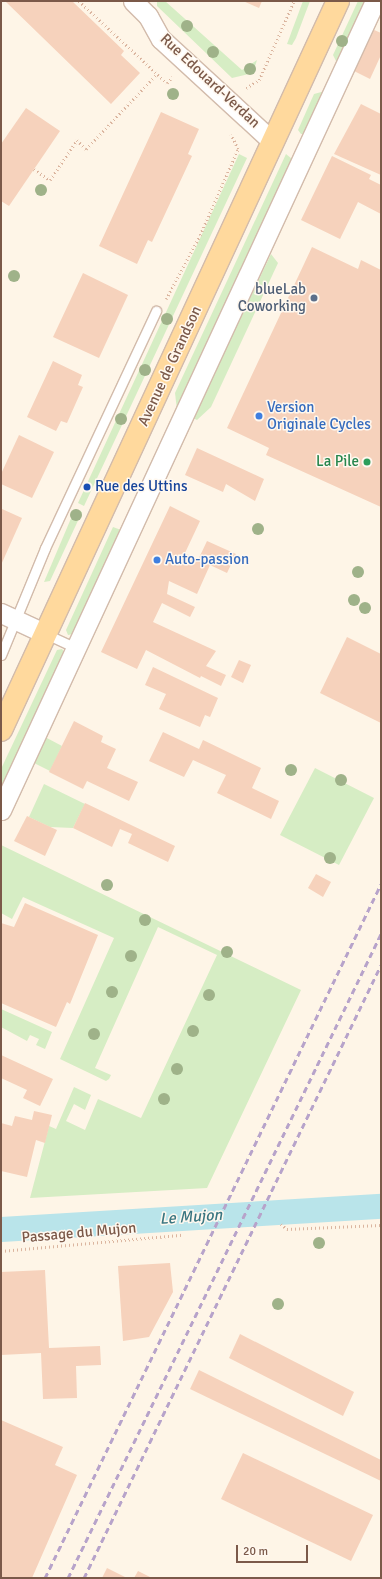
<!DOCTYPE html>
<style>
body{margin:0}
#map{position:relative;width:382px;height:1579px;overflow:hidden;background:#fef5e7;font-family:Signika,sans-serif}
div>[style]{position:absolute}
.green>*{inset:0;background:#d6edc4}
.canal>*{height:25px;margin:-12.5px;padding:0 12.5px;transform-origin:12.5px;border-radius:12.5px;background:#b9e4ea}
.building>*{inset:0;background:#f6d2bc}
.path>*{height:2.5px;margin-top:-1.25px;transform-origin:0;background:repeating-linear-gradient(90deg,#dbb59f 0 1px,transparent 0 4px)}
.roads{filter:drop-shadow(1px 0 #d2bbab) drop-shadow(-1px 0 #d2bbab) drop-shadow(0 1px #d2bbab) drop-shadow(0 -1px #d2bbab)}
.service>*{height:9px;margin:-4.5px;padding:0 4.5px;transform-origin:4.5px;border-radius:4.5px;background:#fff}
.minor>*{height:19px;margin:-9.5px;padding:0 9.5px;transform-origin:9.5px;border-radius:9.5px;background:#fff}
.primary>*{height:22px;margin:-11px;padding:0 11px;transform-origin:11px;border-radius:11px;background:#ffd99d}
.rail>*{height:3px;margin-top:-1.5px;transform-origin:0;background:repeating-linear-gradient(90deg,#b7a3ca 0 6px,transparent 0 10px)}
.trees>*{width:12px;height:12px;margin:-6px;border-radius:50%;background:#9fb289}
.dots>*{width:11px;height:11px;translate:-50% -50%;box-sizing:border-box;border:2px solid #fff8ef;border-radius:50%}
span{translate:-50% -50%;white-space:nowrap;text-align:center;line-height:1.15;-webkit-text-stroke:3px #fff8ef;paint-order:stroke}
.street-label{font-size:15px;color:#7b5949}
.service-label{font-size:15px;color:#4e5e75}
.right{translate:-100% -50%;text-align:right}
.shop-label{font-size:15px;color:#366cbe}
.left{translate:0 -50%;text-align:left}
.leisure-label{font-size:15px;color:#27864d}
.transit-label{font-size:15px;color:#164399}
.water-label{font-size:16px;color:#3a7681;font-style:italic}
.frame{position:absolute;inset:0;border:2px solid #7b5949;pointer-events:none}
.scale{position:absolute;left:236px;top:1545px;width:72px;height:18px;box-sizing:border-box;border:2px solid #7b5949;border-top:0;padding-left:5px;font-size:12px;line-height:14px;white-space:nowrap;color:#7b5949;-webkit-text-stroke:3px #fff8ef;paint-order:stroke}
</style>
<div id="map">
<div class="green">
<i style="clip-path:polygon(157px 1px,165px 1px,242px 70px,257px 60px,253px 73px,232px 78px,157px 6px)"></i>
<i style="clip-path:polygon(303px 1px,310px 1px,296px 38px,292px 45px,287px 44px)"></i>
<i style="clip-path:polygon(358px 1px,366px 1px,337px 63px,333px 55px)"></i>
<i style="clip-path:polygon(325px 91px,303px 134px,301px 134px,298px 130px,314px 94px)"></i>
<i style="clip-path:polygon(239px 154px,247px 158px,84px 506px,78px 503px)"></i>
<i style="clip-path:polygon(286px 154px,292px 159px,177px 410px,175px 393px)"></i>
<i style="clip-path:polygon(271px 254px,278px 263px,211px 407px,197px 420px,193px 418px)"></i>
<i style="clip-path:polygon(75px 509px,82px 512px,50px 581px,44px 582px)"></i>
<i style="clip-path:polygon(113px 527px,121px 530px,73px 634px,68px 635px,66px 630px)"></i>
<i style="clip-path:polygon(62px 649px,64px 652px,1px 789px,1px 769px,57px 650px)"></i>
<i style="clip-path:polygon(45px 737px,62px 746px,50px 771px,34px 763px)"></i>
<i style="clip-path:polygon(315px 768px,374px 798px,339px 865px,280px 835px)"></i>
<i style="clip-path:polygon(44px 784px,85px 804px,73px 828px,50px 827px,29px 817px)"></i>
<i style="clip-path:polygon(1px 845px,301px 990px,207px 1188px,30px 1198px,49px 1126px,56px 1129px,74px 1087px,91px 1095px,85px 1110px,74px 1104px,66px 1121px,85px 1130px,98px 1099px,141px 1118px,217px 955px,158px 927px,95px 1068px,111px 1075px,109px 1079px,106px 1081px,60px 1059px,114px 938px,23px 897px,12px 919px,1px 913px)"></i>
<i style="clip-path:polygon(1px 1009px,52px 1032px,45px 1049px,36px 1045px,39px 1039px,30px 1035px,27px 1041px,1px 1027px)"></i>
</div>
<div class="canal">
<i style="left:1px;top:1229px;width:381px;rotate:-3.5deg"></i>
</div>
<div class="building">
<i style="clip-path:polygon(5px 1px,72px 1px,124px 51px,121px 55px,140px 73px,111px 104px)"></i>
<i style="clip-path:polygon(243px 1px,262px 1px,259px 8px)"></i>
<i style="clip-path:polygon(372px 29px,381px 33px,381px 55px,370px 79px,352px 70px)"></i>
<i style="clip-path:polygon(361px 104px,381px 114px,381px 175px,334px 154px)"></i>
<i style="clip-path:polygon(26px 108px,60px 131px,9px 206px,1px 201px,1px 144px)"></i>
<i style="clip-path:polygon(161px 112px,199px 129px,188px 154px,192px 156px,152px 242px,148px 240px,137px 264px,99px 246px)"></i>
<i style="clip-path:polygon(332px 156px,371px 175px,369px 179px,381px 185px,381px 214px,358px 202px,340px 239px,301px 220px)"></i>
<i style="clip-path:polygon(312px 247px,358px 269px,361px 260px,381px 270px,381px 507px,266px 455px,269px 448px,227px 428px)"></i>
<i style="clip-path:polygon(83px 273px,128px 295px,99px 358px,53px 337px)"></i>
<i style="clip-path:polygon(53px 361px,82px 375px,78px 385px,83px 387px,67px 423px,61px 421px,56px 431px,27px 417px)"></i>
<i style="clip-path:polygon(19px 435px,54px 452px,32px 498px,1px 484px,1px 474px)"></i>
<i style="clip-path:polygon(197px 448px,264px 479px,255px 501px,226px 484px,223px 492px,185px 475px)"></i>
<i style="clip-path:polygon(170px 506px,200px 521px,185px 553px,198px 560px,207px 541px,236px 554px,227px 573px,210px 565px,197px 594px,169px 581px,167px 594px,195px 607px,190px 617px,162px 603px,153px 622px,216px 651px,206px 666px,226px 675px,221px 686px,201px 676px,200px 678px,146px 650px,137px 669px,101px 652px)"></i>
<i style="clip-path:polygon(2px 509px,22px 518px,1px 565px,1px 511px)"></i>
<i style="clip-path:polygon(347px 637px,381px 654px,381px 723px,320px 693px)"></i>
<i style="clip-path:polygon(239px 660px,251px 665px,243px 683px,231px 677px)"></i>
<i style="clip-path:polygon(153px 667px,218px 698px,210px 717px,205px 715px,200px 727px,159px 709px,166px 694px,145px 685px)"></i>
<i style="clip-path:polygon(74px 721px,103px 736px,101px 742px,116px 749px,107px 768px,138px 782px,129px 801px,87px 781px,83px 789px,49px 772px)"></i>
<i style="clip-path:polygon(163px 732px,199px 749px,203px 740px,261px 768px,252px 788px,279px 801px,271px 819px,217px 793px,226px 775px,193px 760px,184px 777px,149px 761px)"></i>
<i style="clip-path:polygon(85px 803px,175px 846px,168px 862px,128px 843px,132px 834px,120px 829px,112px 847px,73px 828px)"></i>
<i style="clip-path:polygon(27px 816px,57px 830px,45px 856px,14px 841px)"></i>
<i style="clip-path:polygon(316px 874px,331px 882px,323px 897px,308px 888px)"></i>
<i style="clip-path:polygon(25px 903px,98px 935px,70px 1004px,67px 1002px,56px 1027px,1px 1003px,1px 923px,14px 927px)"></i>
<i style="clip-path:polygon(1px 1055px,53px 1079px,40px 1106px,23px 1098px,27px 1090px,1px 1078px)"></i>
<i style="clip-path:polygon(34px 1111px,52px 1115px,45px 1143px,36px 1140px,27px 1177px,1px 1171px,1px 1123px,12px 1126px,15px 1116px,32px 1120px)"></i>
<i style="clip-path:polygon(170px 1263px,173px 1292px,149px 1337px,123px 1341px,118px 1266px)"></i>
<i style="clip-path:polygon(45px 1270px,49px 1348px,100px 1346px,101px 1365px,76px 1366px,77px 1398px,43px 1399px,41px 1353px,1px 1355px,1px 1272px)"></i>
<i style="clip-path:polygon(240px 1334px,354px 1392px,343px 1416px,229px 1358px)"></i>
<i style="clip-path:polygon(199px 1370px,381px 1460px,381px 1481px,190px 1389px)"></i>
<i style="clip-path:polygon(1px 1420px,63px 1447px,55px 1465px,77px 1475px,32px 1578px,1px 1578px)"></i>
<i style="clip-path:polygon(243px 1453px,373px 1515px,351px 1561px,221px 1499px)"></i>
<i style="clip-path:polygon(107px 1568px,127px 1578px,102px 1578px)"></i>
<i style="clip-path:polygon(138px 1571px,152px 1578px,134px 1578px)"></i>
</div>
<div class="path">
<i style="left:79px;top:1px;width:120px;rotate:43deg"></i>
<i style="left:167px;top:83px;width:8px;rotate:-50deg"></i>
<i style="left:246px;top:88px;width:15px;rotate:-32deg"></i>
<i style="left:259px;top:80px;width:86px;rotate:-66.1deg"></i>
<i style="left:34px;top:169px;width:19px;rotate:35deg"></i>
<i style="left:50px;top:180px;width:48px;rotate:-56deg"></i>
<i style="left:77px;top:140px;width:13px;rotate:45deg"></i>
<i style="left:86px;top:149px;width:103px;rotate:-46.6deg"></i>
<i style="left:166px;top:299px;width:72px;rotate:-62deg"></i>
<i style="left:200px;top:235px;width:94px;rotate:-66.2deg"></i>
<i style="left:238px;top:149px;width:16px;rotate:-117deg"></i>
<i style="left:281px;top:1224px;width:8px;rotate:40deg"></i>
<i style="left:287px;top:1229px;width:94px;rotate:-2.4deg"></i>
<i style="left:1px;top:1251px;width:182px;rotate:-5.1deg"></i>
</div>
<div class="roads">
<div class="service">
<i style="left:46px;top:634px;width:33px;rotate:25deg"></i>
<i style="left:1px;top:655px;width:116px;rotate:-67.6deg"></i>
<i style="left:45px;top:548px;width:262px;rotate:-64.9deg"></i>
</div>
<div class="minor">
<i style="left:133px;top:1px;width:21px;rotate:45deg"></i>
<i style="left:148px;top:16px;width:26px;rotate:61deg"></i>
<i style="left:161px;top:39px;width:152px;rotate:42.6deg"></i>
<i style="left:1px;top:613px;width:50px;rotate:25deg"></i>
<i style="left:1px;top:810px;width:891px;rotate:-65.19deg"></i>
</div>
<div class="primary">
<i style="left:1px;top:730px;width:803px;rotate:-65.19deg"></i>
</div>
</div>
<div class="rail">
<i style="left:45px;top:1578px;width:771px;rotate:-64.17deg"></i>
<i style="left:68px;top:1578px;width:716px;rotate:-64.08deg"></i>
<i style="left:84px;top:1578px;width:681px;rotate:-64.15deg"></i>
</div>
<div class="trees">
<i style="left:187px;top:26px"></i>
<i style="left:342px;top:41px"></i>
<i style="left:213px;top:52px"></i>
<i style="left:250px;top:69px"></i>
<i style="left:173px;top:94px"></i>
<i style="left:41px;top:190px"></i>
<i style="left:14px;top:276px"></i>
<i style="left:167px;top:319px"></i>
<i style="left:145px;top:370px"></i>
<i style="left:121px;top:419px"></i>
<i style="left:76px;top:515px"></i>
<i style="left:258px;top:529px"></i>
<i style="left:358px;top:572px"></i>
<i style="left:354px;top:600px"></i>
<i style="left:365px;top:608px"></i>
<i style="left:291px;top:770px"></i>
<i style="left:341px;top:780px"></i>
<i style="left:330px;top:858px"></i>
<i style="left:107px;top:885px"></i>
<i style="left:145px;top:920px"></i>
<i style="left:227px;top:952px"></i>
<i style="left:131px;top:956px"></i>
<i style="left:112px;top:992px"></i>
<i style="left:209px;top:995px"></i>
<i style="left:193px;top:1031px"></i>
<i style="left:94px;top:1034px"></i>
<i style="left:177px;top:1069px"></i>
<i style="left:164px;top:1099px"></i>
<i style="left:319px;top:1243px"></i>
<i style="left:278px;top:1304px"></i>
</div>
<div class="dots">
<i style="left:314px;top:298px;background:#5c6f8a"></i>
<i style="left:259px;top:416px;background:#3f7fe0"></i>
<i style="left:367px;top:462px;background:#2e9e5b"></i>
<i style="left:87px;top:487px;background:#1a4fb4"></i>
<i style="left:157px;top:560px;background:#3f7fe0"></i>
</div>
<div class="street-label">
<span style="left:210px;top:81px;rotate:43deg">Rue Edouard-Verdan</span>
<span style="left:170px;top:366px;rotate:-65deg">Avenue de Grandson</span>
<span style="left:79px;top:1233px;rotate:-5deg">Passage du Mujon</span>
</div>
<div class="service-label">
<span class="right" style="left:306px;top:298px">blueLab<br>Coworking</span>
</div>
<div class="shop-label">
<span class="left" style="left:267px;top:416px">Version<br>Originale Cycles</span>
<span class="left" style="left:165px;top:560px">Auto-passion</span>
</div>
<div class="leisure-label">
<span class="right" style="left:359px;top:462px">La Pile</span>
</div>
<div class="transit-label">
<span class="left" style="left:95px;top:487px">Rue des Uttins</span>
</div>
<div class="water-label">
<span style="left:191px;top:1217px;rotate:-4deg">Le Mujon</span>
</div>
<div class="frame"></div>
<div class="scale">20 m</div>
</div>
